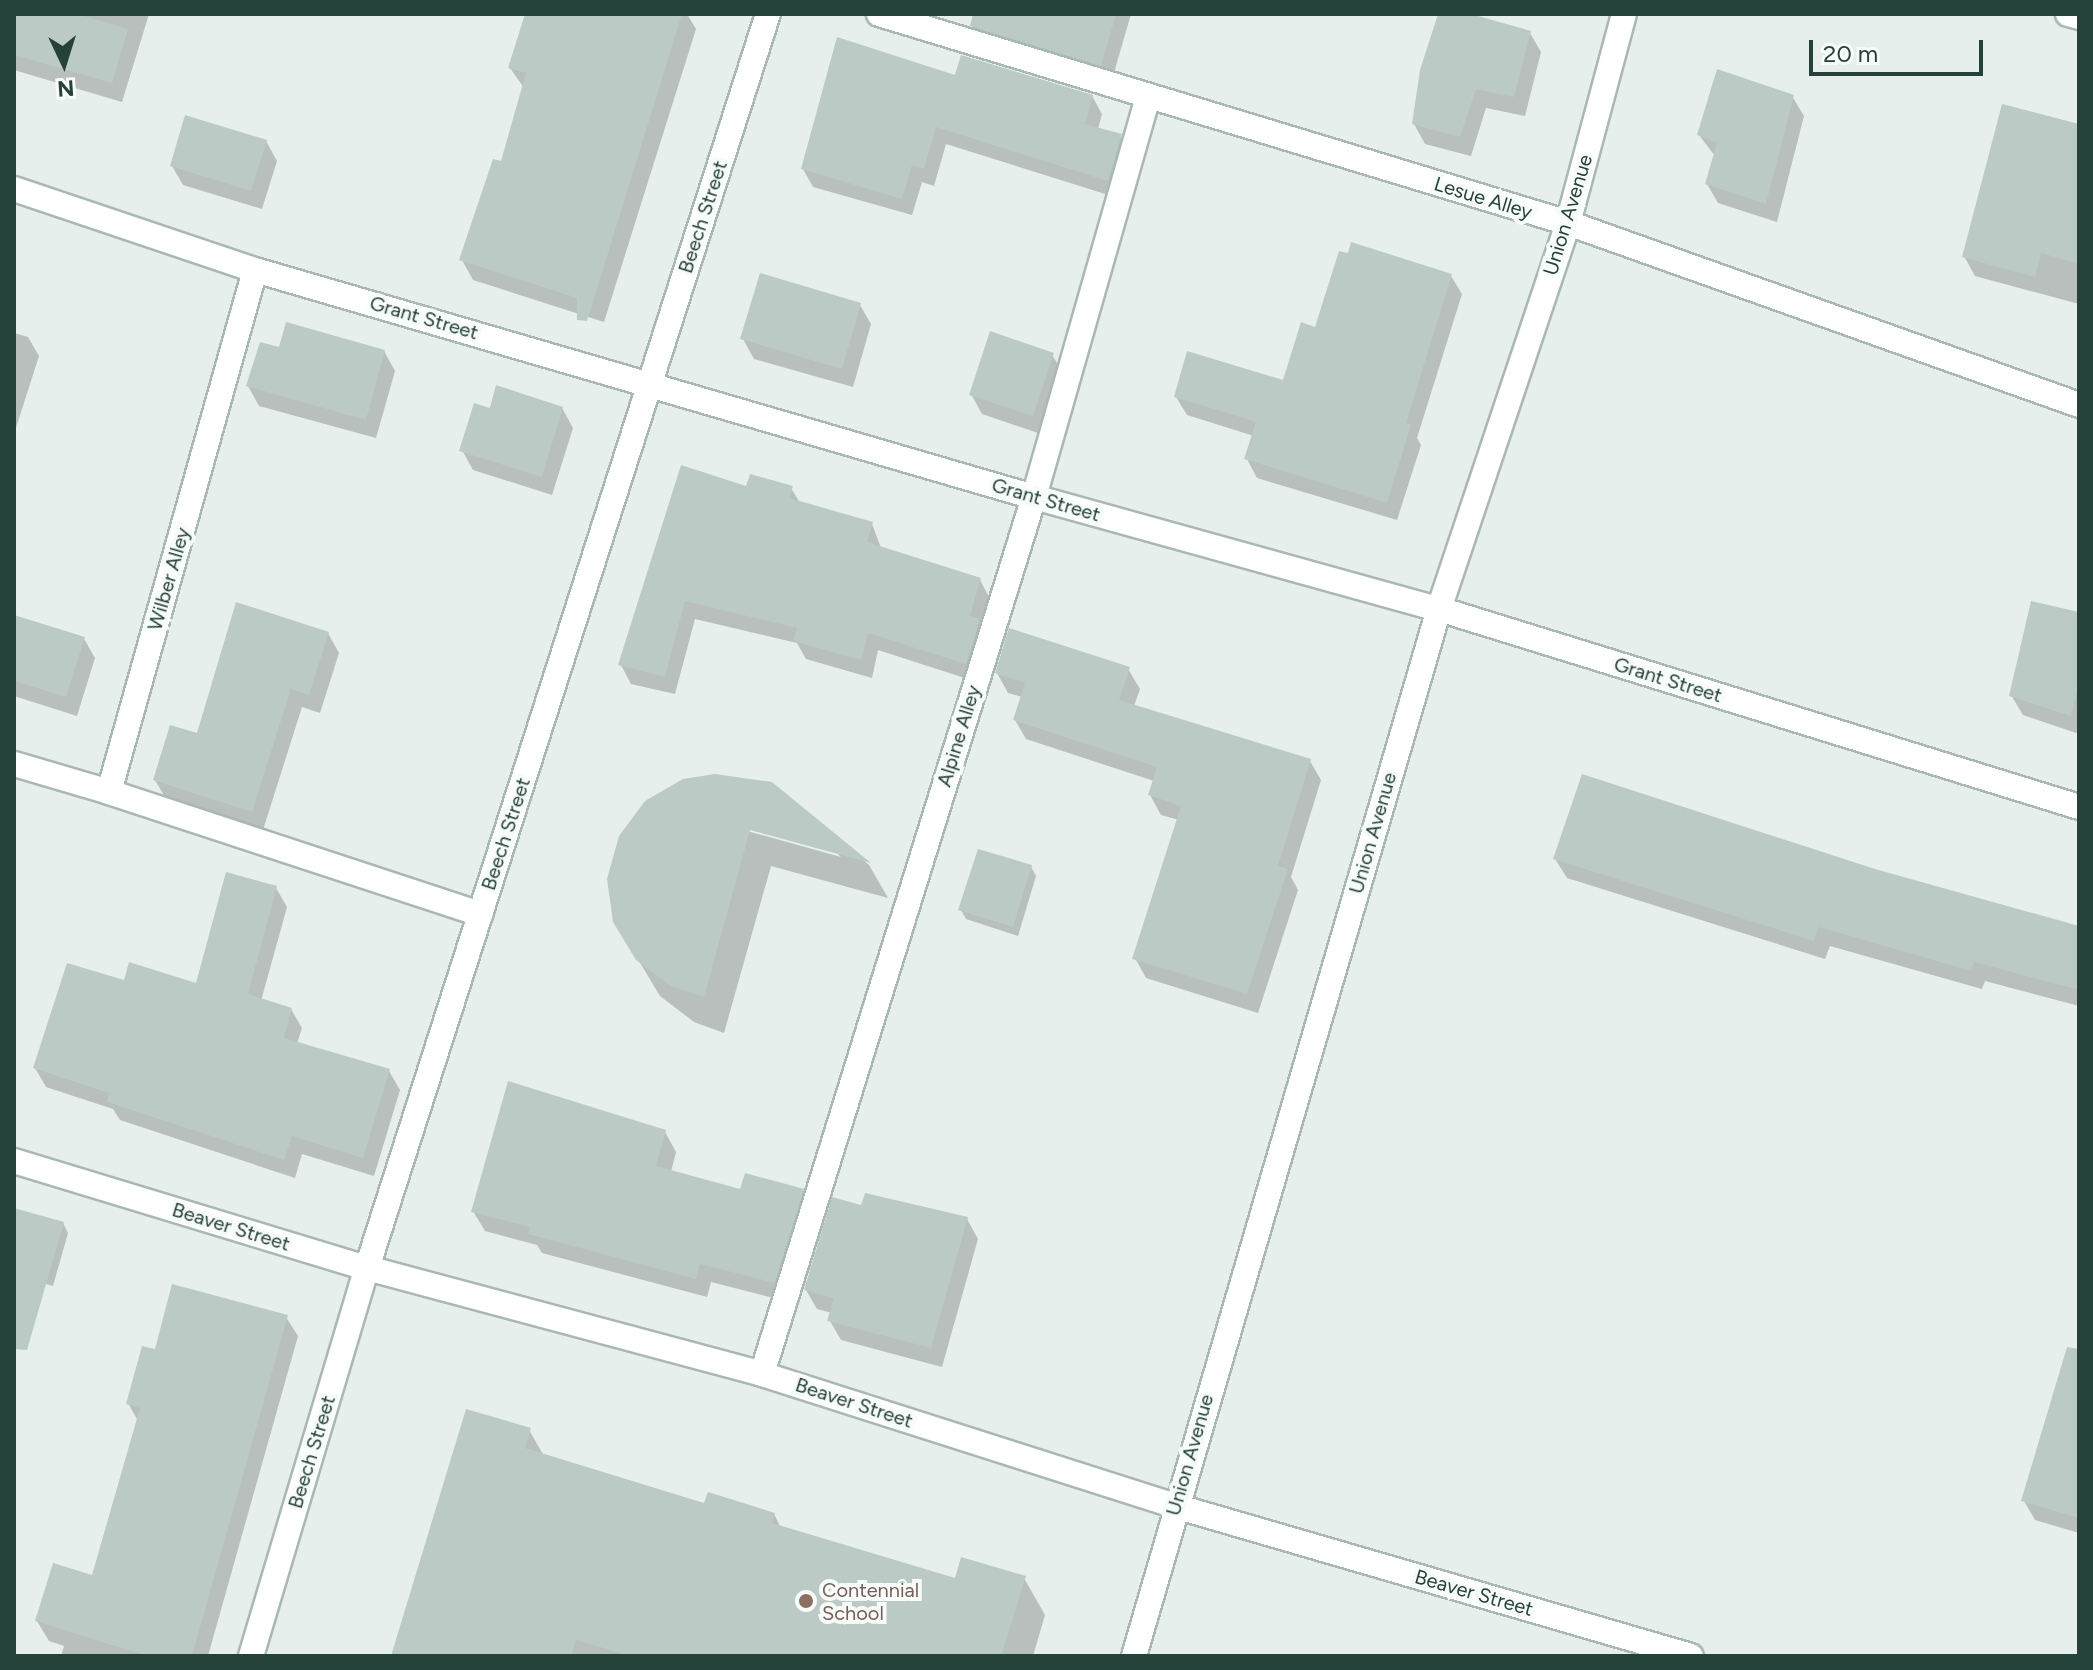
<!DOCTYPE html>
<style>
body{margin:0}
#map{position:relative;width:2093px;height:1670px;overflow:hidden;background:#e6efeb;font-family:Figtree,sans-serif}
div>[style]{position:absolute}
.shadow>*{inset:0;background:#0003}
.building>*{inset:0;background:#bbcac4}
.roads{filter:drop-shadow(2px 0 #a8b8b2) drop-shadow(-2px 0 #a8b8b2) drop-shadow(0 2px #a8b8b2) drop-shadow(0 -2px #a8b8b2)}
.lane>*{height:24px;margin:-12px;padding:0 12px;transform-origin:12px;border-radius:12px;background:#fff}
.street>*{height:24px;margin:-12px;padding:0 12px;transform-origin:12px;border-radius:12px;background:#fff}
.dots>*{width:22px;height:22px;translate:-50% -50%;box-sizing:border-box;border:4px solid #f7fbf9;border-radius:50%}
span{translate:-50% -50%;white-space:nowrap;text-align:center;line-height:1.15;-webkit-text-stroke:8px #f7fbf9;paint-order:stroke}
.street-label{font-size:20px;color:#24423a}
.education-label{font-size:20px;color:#785e54}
.left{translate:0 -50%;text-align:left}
.frame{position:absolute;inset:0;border:16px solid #24423a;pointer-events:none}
.north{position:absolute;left:24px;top:24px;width:80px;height:80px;-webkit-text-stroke:6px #f7fbf9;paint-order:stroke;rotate:176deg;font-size:22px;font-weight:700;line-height:32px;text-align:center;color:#24423a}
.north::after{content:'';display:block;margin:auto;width:28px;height:36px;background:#24423a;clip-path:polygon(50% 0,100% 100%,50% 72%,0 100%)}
.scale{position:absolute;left:1809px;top:40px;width:174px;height:36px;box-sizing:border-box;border:4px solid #24423a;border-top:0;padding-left:10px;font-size:24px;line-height:28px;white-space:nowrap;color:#24423a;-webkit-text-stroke:6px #f7fbf9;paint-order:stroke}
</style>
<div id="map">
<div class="shadow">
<i style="clip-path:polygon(14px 14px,149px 14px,122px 102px,14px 70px)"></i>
<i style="clip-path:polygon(537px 14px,687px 14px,696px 29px,604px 322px,473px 280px,462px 260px,502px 164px,524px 88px,510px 68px)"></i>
<i style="clip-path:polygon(975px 14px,1131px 14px,1111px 83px,982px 44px,972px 26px)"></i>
<i style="clip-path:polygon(1440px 14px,1463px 14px,1530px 33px,1541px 52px,1525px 116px,1486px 108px,1471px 156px,1425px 144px,1414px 124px)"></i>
<i style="clip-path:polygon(956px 77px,1092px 96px,1102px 114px,1098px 129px,1120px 136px,1131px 153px,1118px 198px,946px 144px,934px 186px,922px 182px,912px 215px,813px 187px,803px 169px)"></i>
<i style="clip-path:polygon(1792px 96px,1804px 116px,1777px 222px,1718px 203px,1707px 184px,1715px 156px,1699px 135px)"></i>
<i style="clip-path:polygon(2079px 133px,2079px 304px,1975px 276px,1964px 256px)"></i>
<i style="clip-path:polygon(266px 141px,277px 161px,262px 209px,183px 185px,172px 166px)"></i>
<i style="clip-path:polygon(1451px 276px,1462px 294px,1417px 438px,1421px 445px,1397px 520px,1257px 478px,1247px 459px,1254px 436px,1187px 415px,1176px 397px,1284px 383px,1317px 329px)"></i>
<i style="clip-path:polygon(860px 305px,871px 324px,853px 387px,754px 359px,743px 339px)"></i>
<i style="clip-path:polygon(14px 333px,28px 337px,39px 356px,14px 434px)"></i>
<i style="clip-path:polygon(281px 350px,384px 351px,395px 371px,376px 438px,259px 406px,248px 386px)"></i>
<i style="clip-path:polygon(1052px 355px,1064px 374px,1044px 435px,982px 414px,971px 394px)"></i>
<i style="clip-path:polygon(562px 408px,573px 428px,552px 495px,473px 470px,462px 450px,491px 410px)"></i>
<i style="clip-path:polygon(748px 488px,791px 488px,800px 503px,872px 524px,881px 548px,980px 580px,990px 599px,977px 682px,878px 650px,872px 678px,806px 659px,797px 643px,695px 619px,675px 694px,631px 684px,621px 665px)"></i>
<i style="clip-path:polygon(2079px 614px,2079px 734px,2023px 715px,2011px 695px)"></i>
<i style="clip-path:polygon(14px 617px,84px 639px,95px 658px,77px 716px,14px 696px)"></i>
<i style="clip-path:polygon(328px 633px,339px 653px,320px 713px,302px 707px,263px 830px,166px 799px,155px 780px)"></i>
<i style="clip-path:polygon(1128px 669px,1140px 689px,1134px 706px,1310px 761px,1321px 780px,1291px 877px,1298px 890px,1258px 1013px,1146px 978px,1135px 958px,1179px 820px,1161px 815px,1150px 795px,1154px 781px,1026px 739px,1015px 720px,1022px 697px,1008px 693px,997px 673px)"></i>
<i style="clip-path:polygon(evenodd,771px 784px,869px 865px,888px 898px,771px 866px,724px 1033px,694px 1022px,660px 996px,615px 921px,771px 784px,741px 826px,835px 851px,841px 857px,740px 829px,741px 826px)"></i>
<i style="clip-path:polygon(1555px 859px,1874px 871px,2079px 929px,2079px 1006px,1985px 981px,1982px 989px,1830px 946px,1825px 959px,1567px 878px)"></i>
<i style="clip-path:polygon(1031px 867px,1036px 876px,1018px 936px,966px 919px,961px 910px)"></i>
<i style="clip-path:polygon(276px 888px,287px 907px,261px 1001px,291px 1009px,302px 1028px,297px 1044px,389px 1071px,400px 1090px,374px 1176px,302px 1154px,295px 1178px,120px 1120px,113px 1109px,46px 1087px,35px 1068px,125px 983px,197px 986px)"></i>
<i style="clip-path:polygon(665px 1132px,676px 1152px,671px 1172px,742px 1192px,802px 1191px,814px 1211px,785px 1301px,711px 1282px,707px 1297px,542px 1253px,537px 1245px,485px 1231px,473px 1211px)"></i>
<i style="clip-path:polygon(863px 1208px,967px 1219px,978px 1239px,942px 1367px,841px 1340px,830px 1321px,832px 1313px,817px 1309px,806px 1290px)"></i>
<i style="clip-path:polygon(14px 1210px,63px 1223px,68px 1233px,53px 1286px,14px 1275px)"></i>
<i style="clip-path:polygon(286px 1317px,298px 1336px,208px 1656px,61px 1656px,64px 1646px,49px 1641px,37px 1621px,93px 1578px,138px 1421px,128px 1403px,156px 1352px)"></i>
<i style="clip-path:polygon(2079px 1351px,2079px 1533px,2035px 1520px,2024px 1501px)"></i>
<i style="clip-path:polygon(529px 1430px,544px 1456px,706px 1506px,774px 1514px,781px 1528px,956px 1581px,1024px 1578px,1045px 1615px,1033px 1656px,393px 1656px)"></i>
</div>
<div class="building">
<i style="clip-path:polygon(14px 14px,78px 14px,128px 29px,112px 83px,14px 55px)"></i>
<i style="clip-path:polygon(525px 14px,682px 14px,587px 321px,577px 320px,577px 298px,459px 260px,493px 159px,501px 161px,526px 73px,508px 68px)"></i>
<i style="clip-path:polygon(973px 14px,1116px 14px,1101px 66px,970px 26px)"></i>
<i style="clip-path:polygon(1438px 14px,1471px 14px,1531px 31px,1514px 97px,1476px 89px,1460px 137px,1412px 124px,1420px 70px)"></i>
<i style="clip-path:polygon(837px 37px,955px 75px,961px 55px,1093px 95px,1085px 124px,1122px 134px,1108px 181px,936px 127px,924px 169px,912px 165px,902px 199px,801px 169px)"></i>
<i style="clip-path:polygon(1717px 69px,1794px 95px,1766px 204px,1705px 184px,1717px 143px,1697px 135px)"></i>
<i style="clip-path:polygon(2002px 104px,2079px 124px,2079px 264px,2041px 253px,2035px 277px,1962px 257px)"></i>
<i style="clip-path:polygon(185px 115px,267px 140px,251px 191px,170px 166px)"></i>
<i style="clip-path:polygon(1351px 242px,1452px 274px,1406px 423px,1411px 425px,1387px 503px,1244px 459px,1256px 422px,1174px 397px,1187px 351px,1283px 380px,1301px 322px,1315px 327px,1339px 251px,1348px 253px)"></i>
<i style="clip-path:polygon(760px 273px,861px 303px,842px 369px,740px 339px)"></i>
<i style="clip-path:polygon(286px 322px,385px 350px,366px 420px,246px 386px,260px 342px,279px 347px)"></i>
<i style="clip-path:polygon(990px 331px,1054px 353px,1033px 416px,969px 395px)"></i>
<i style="clip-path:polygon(496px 385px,563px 407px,542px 477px,459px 451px,474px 403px,490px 408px)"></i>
<i style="clip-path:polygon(681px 465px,746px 486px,750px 474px,793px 486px,789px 498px,873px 522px,867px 542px,981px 578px,970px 616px,980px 619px,966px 664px,868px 633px,861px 660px,793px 641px,797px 628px,685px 601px,665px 677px,618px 665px)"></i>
<i style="clip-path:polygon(2031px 601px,2079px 612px,2079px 683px,2071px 716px,2009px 696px)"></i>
<i style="clip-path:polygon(236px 602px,329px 632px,309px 695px,291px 689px,252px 812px,153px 780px,170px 725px,197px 733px)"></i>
<i style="clip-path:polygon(14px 615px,85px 637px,66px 697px,14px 681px)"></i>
<i style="clip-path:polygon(1009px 628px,1130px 667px,1119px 700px,1311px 759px,1278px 866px,1288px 869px,1247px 994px,1132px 959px,1181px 806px,1148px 795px,1157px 767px,1013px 720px,1025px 683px,995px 673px)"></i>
<i style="clip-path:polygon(715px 774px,772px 782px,871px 863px,750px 830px,704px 997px,671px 986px,636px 960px,613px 922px,607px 879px,619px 836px,645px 801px,683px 779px)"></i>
<i style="clip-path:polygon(1582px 774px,1875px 869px,2079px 926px,2079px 990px,1974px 962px,1971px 971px,1819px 927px,1814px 941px,1553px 859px)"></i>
<i style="clip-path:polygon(978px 849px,1032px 865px,1013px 927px,958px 910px)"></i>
<i style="clip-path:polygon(226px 872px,277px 886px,248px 994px,292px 1008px,284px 1038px,390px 1069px,363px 1158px,292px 1136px,284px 1160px,107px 1102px,109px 1093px,33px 1068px,67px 963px,124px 980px,129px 962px,196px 983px)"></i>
<i style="clip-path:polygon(508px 1081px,666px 1130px,656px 1166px,740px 1189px,745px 1173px,804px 1189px,775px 1283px,700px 1264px,696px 1279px,528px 1234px,530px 1227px,471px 1212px)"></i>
<i style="clip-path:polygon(865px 1193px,968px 1217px,931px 1348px,827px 1321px,834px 1298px,804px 1290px,832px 1197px,861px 1205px)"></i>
<i style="clip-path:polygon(14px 1208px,64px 1222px,27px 1350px,14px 1349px)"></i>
<i style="clip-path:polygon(172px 1284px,288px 1315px,192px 1656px,147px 1656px,35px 1621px,53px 1563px,92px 1575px,140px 1408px,126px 1404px,142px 1346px,155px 1349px)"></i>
<i style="clip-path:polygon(2067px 1347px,2079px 1349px,2079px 1518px,2021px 1501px)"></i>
<i style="clip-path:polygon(466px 1409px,531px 1428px,525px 1448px,704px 1503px,708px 1492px,775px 1513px,772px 1523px,955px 1578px,961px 1557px,1026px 1576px,1001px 1656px,630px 1656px,576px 1640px,571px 1656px,391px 1656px)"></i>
</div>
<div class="roads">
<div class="lane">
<i style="left:879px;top:14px;width:720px;rotate:16.87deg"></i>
<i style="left:1568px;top:223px;width:542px;rotate:19.6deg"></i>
<i style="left:14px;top:764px;width:99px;rotate:16.4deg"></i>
<i style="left:109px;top:792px;width:542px;rotate:-74.37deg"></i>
<i style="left:109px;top:792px;width:391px;rotate:18.2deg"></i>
<i style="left:762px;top:1374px;width:918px;rotate:-72.77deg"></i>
<i style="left:1034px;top:497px;width:417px;rotate:-74.1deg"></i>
</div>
<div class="street">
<i style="left:2068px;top:14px;width:11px;rotate:15deg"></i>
<i style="left:14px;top:189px;width:254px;rotate:18.6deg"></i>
<i style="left:255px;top:270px;width:811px;rotate:16.25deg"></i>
<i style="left:1034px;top:497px;width:420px;rotate:15.5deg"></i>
<i style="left:1439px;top:609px;width:670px;rotate:17.19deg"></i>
<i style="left:14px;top:1161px;width:369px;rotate:16.9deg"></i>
<i style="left:367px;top:1268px;width:409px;rotate:15deg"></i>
<i style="left:762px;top:1374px;width:434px;rotate:17.7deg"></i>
<i style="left:1175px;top:1506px;width:537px;rotate:16.21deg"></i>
<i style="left:251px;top:1656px;width:405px;rotate:-73.4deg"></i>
<i style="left:367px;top:1268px;width:1317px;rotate:-72.27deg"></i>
<i style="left:1134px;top:1656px;width:1091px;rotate:-73.76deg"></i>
<i style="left:1439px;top:609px;width:407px;rotate:-71.5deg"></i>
<i style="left:1568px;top:223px;width:216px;rotate:-75deg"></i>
</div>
</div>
<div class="dots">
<i style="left:806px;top:1601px;background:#8d6e63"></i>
</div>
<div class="street-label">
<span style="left:1483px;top:198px;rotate:17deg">Lesue Alley</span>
<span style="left:1568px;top:215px;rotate:-73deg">Union Avenue</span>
<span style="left:703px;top:217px;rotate:-72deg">Beech Street</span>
<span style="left:424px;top:318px;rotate:16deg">Grant Street</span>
<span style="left:1046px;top:500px;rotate:16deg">Grant Street</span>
<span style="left:169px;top:579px;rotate:-74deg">Wilber Alley</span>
<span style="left:1668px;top:680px;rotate:17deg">Grant Street</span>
<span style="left:959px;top:736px;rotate:-73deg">Alpine Alley</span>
<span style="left:1373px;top:833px;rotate:-74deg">Union Avenue</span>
<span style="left:506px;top:834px;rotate:-72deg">Beech Street</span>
<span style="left:231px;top:1227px;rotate:17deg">Beaver Street</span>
<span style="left:854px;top:1403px;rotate:18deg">Beaver Street</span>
<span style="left:312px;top:1452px;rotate:-73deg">Beech Street</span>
<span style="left:1190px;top:1455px;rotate:-74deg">Union Avenue</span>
<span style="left:1474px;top:1593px;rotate:16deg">Beaver Street</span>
</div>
<div class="education-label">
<span class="left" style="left:822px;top:1602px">Contennial<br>School</span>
</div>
<div class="frame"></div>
<div class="north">N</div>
<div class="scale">20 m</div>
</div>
